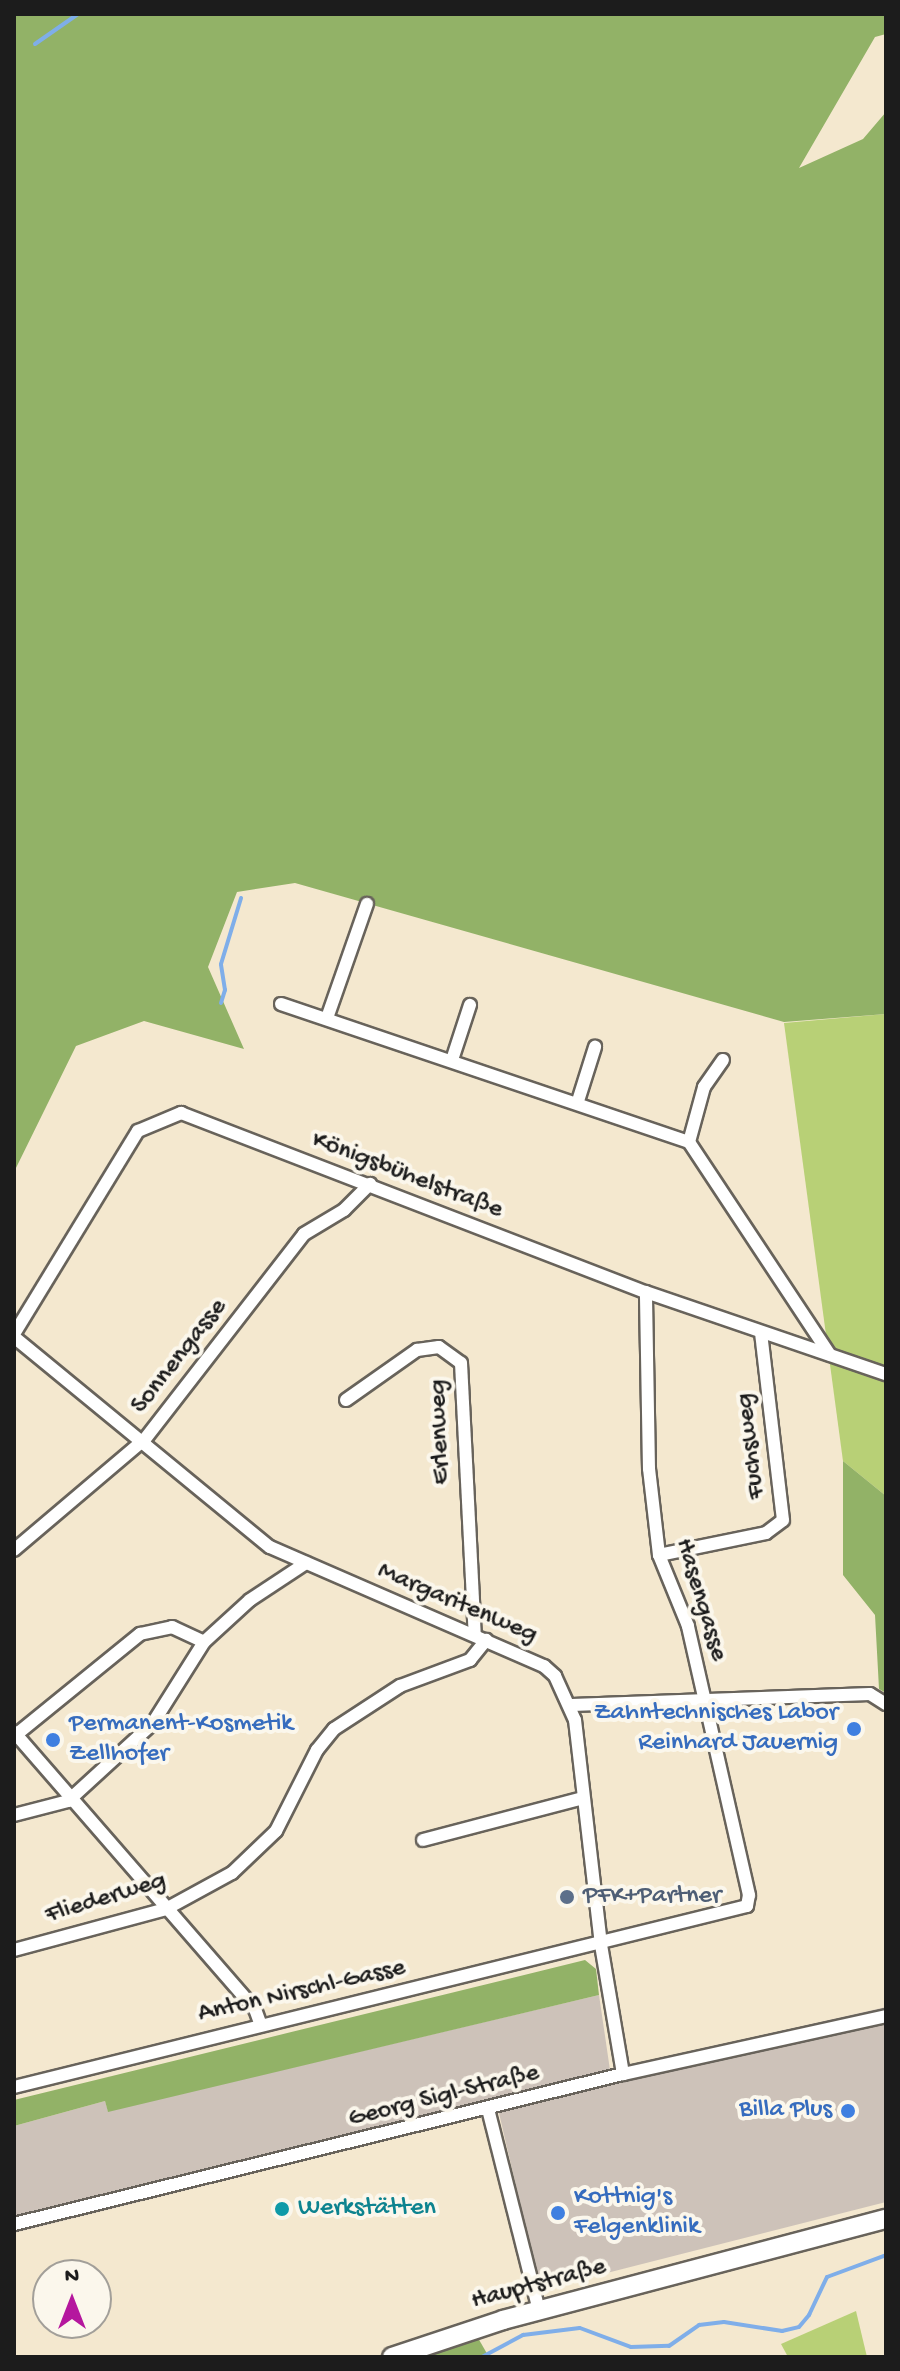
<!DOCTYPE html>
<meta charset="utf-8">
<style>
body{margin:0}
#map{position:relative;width:900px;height:2371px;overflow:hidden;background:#f4e8cf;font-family:"Gochi Hand",sans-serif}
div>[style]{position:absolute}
.industrial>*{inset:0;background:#cdc2b9}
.green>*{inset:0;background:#b8d076}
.forest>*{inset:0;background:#92b267}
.stream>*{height:4px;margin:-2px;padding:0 2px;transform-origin:2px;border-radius:2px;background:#7faee9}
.roads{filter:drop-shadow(2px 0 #68635b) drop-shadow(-2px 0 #68635b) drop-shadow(0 2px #68635b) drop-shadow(0 -2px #68635b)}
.minor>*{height:12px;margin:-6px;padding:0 6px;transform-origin:6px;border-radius:6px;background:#fff}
.secondary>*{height:18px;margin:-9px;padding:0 9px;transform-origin:9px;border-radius:9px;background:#fff}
.dots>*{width:22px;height:22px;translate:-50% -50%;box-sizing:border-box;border:4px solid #fbf7ec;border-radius:50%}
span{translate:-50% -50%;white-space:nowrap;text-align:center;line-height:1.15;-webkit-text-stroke:8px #fbf7ec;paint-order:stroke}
.street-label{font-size:26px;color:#1c1c1c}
.shop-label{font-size:26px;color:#366cbe}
.right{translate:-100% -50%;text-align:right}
.left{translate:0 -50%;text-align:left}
.service-label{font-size:26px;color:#4e5e75}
.culture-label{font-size:26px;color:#0d838f}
.frame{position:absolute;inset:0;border:16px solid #1c1c1c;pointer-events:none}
.north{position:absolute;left:32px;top:2259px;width:80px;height:80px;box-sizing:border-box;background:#fbf7ec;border:2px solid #a29f99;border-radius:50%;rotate:0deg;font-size:22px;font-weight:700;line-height:32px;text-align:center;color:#1c1c1c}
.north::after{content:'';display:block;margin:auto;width:28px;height:36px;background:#b5179e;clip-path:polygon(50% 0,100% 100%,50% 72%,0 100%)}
</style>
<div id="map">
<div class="industrial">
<i style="clip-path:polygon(599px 1995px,610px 2070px,886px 2007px,886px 2202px,540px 2290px,499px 2113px,14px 2233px,14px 2126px,105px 2101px,108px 2111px)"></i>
</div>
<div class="green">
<i style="clip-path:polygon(886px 1014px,886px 1496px,843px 1461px,784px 1023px)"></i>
<i style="clip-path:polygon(856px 2311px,867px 2357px,788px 2357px,781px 2344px)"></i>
</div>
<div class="forest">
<i style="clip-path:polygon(14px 14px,886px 14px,886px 34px,875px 37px,799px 168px,863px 139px,886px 112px,886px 1014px,784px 1022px,295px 883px,237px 892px,208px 967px,244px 1049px,144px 1021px,76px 1046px,14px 1172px)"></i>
<i style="clip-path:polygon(843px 1461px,886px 1496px,886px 1693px,879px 1689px,875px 1615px,843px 1575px)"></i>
<i style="clip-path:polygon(585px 1960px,596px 1969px,599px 1995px,108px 2112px,105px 2101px,14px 2126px,14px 2100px)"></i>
<i style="clip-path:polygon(478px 2338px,489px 2357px,417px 2357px)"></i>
</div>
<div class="stream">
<i style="left:35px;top:44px;width:52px;rotate:-34.9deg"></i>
<i style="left:221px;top:1003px;width:14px;rotate:-73deg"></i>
<i style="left:225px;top:990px;width:26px;rotate:-99deg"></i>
<i style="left:221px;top:964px;width:69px;rotate:-73.1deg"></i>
<i style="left:482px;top:2357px;width:47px;rotate:-28.2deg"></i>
<i style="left:523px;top:2335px;width:57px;rotate:-7deg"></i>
<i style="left:580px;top:2328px;width:54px;rotate:20.4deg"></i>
<i style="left:631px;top:2347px;width:38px;rotate:-2deg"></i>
<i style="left:669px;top:2346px;width:37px;rotate:-35deg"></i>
<i style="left:699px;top:2325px;width:25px;rotate:-7deg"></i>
<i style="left:724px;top:2322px;width:59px;rotate:8.8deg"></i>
<i style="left:782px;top:2331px;width:17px;rotate:-13deg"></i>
<i style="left:799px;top:2327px;width:16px;rotate:-50deg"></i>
<i style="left:809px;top:2315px;width:42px;rotate:-64.7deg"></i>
<i style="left:827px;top:2277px;width:63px;rotate:-20.4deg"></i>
</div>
<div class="roads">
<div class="minor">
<i style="left:281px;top:1004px;width:431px;rotate:18.7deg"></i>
<i style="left:689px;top:1142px;width:255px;rotate:56.5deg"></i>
<i style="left:327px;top:1018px;width:121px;rotate:-70.7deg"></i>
<i style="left:452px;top:1060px;width:58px;rotate:-71.9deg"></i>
<i style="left:578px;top:1101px;width:57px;rotate:-72.5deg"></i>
<i style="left:689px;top:1142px;width:57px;rotate:-74.7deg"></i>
<i style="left:704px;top:1087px;width:33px;rotate:-55deg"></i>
<i style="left:14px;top:1334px;width:238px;rotate:-58.6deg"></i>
<i style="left:138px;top:1131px;width:47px;rotate:-22.7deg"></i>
<i style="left:181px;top:1113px;width:498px;rotate:21.1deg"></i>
<i style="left:646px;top:1292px;width:254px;rotate:18.9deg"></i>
<i style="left:14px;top:1337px;width:331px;rotate:39.4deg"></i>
<i style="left:270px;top:1547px;width:299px;rotate:23.5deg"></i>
<i style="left:544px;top:1666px;width:15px;rotate:42deg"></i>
<i style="left:555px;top:1676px;width:48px;rotate:65.6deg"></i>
<i style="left:575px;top:1720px;width:226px;rotate:83.4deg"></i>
<i style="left:601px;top:1945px;width:131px;rotate:80.3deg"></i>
<i style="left:346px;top:1400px;width:87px;rotate:-35.2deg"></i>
<i style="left:417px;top:1350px;width:22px;rotate:-8deg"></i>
<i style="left:439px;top:1347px;width:27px;rotate:36deg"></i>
<i style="left:461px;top:1363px;width:272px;rotate:87.1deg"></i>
<i style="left:14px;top:1550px;width:172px;rotate:-40.3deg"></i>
<i style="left:145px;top:1439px;width:259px;rotate:-52.2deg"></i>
<i style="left:304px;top:1234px;width:47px;rotate:-31deg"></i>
<i style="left:344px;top:1210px;width:37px;rotate:-45deg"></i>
<i style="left:659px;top:1555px;width:109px;rotate:-11.6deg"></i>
<i style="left:766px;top:1533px;width:21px;rotate:-37deg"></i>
<i style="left:783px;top:1520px;width:188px;rotate:-96.7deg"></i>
<i style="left:572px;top:1705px;width:298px;rotate:-2.1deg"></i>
<i style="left:870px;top:1694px;width:19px;rotate:32deg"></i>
<i style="left:14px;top:1732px;width:367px;rotate:49deg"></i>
<i style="left:255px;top:2009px;width:15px;rotate:70deg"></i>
<i style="left:17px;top:1734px;width:159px;rotate:-39.1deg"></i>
<i style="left:140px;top:1634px;width:33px;rotate:-12deg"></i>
<i style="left:172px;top:1627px;width:35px;rotate:25deg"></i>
<i style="left:14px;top:1815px;width:56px;rotate:-14.5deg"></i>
<i style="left:68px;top:1801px;width:115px;rotate:-42.5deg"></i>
<i style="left:153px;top:1723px;width:96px;rotate:-57.8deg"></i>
<i style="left:204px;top:1642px;width:62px;rotate:-42.4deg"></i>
<i style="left:250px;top:1600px;width:67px;rotate:-33.5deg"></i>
<i style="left:423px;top:1840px;width:165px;rotate:-14.7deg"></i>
<i style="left:14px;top:1950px;width:157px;rotate:-15.1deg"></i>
<i style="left:166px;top:1909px;width:75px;rotate:-28.6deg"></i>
<i style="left:232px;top:1873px;width:61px;rotate:-43.7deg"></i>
<i style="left:276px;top:1831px;width:91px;rotate:-63.2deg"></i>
<i style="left:317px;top:1750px;width:27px;rotate:-51deg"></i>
<i style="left:334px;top:1729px;width:79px;rotate:-33.1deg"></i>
<i style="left:400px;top:1686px;width:75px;rotate:-20.4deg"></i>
<i style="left:470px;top:1660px;width:26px;rotate:-51deg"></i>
<i style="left:14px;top:2087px;width:755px;rotate:-13.87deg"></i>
<i style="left:747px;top:1906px;width:11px;rotate:-80deg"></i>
<i style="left:749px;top:1895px;width:276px;rotate:-102.8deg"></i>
<i style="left:688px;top:1626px;width:77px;rotate:-112.2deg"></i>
<i style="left:659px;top:1555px;width:87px;rotate:-96.6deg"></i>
<i style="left:649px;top:1469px;width:177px;rotate:-91deg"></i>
<i style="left:488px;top:2109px;width:208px;rotate:75.8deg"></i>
<i style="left:14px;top:2224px;width:627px;rotate:-13.84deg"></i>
<i style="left:623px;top:2074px;width:269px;rotate:-12.4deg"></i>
</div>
<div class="secondary">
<i style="left:392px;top:2357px;width:117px;rotate:-18.4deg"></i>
<i style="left:503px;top:2320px;width:396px;rotate:-14.8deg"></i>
</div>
</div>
<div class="dots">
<i style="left:854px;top:1729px;background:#3f7fe0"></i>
<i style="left:53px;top:1740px;background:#3f7fe0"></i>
<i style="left:567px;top:1897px;background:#5c6f8a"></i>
<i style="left:848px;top:2111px;background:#3f7fe0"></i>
<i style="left:282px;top:2209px;background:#0f9aa8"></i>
<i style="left:558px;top:2213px;background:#3f7fe0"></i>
</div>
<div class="street-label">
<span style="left:407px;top:1176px;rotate:21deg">Königsbühelstraße</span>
<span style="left:180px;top:1357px;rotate:-52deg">Sonnengasse</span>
<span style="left:441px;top:1432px;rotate:-92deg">Erlenweg</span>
<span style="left:752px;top:1446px;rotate:-97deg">Fuchsweg</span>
<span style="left:700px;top:1600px;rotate:73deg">Hasengasse</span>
<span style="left:457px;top:1604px;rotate:23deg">Margaritenweg</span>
<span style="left:106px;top:1899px;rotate:-17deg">Fliederweg</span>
<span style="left:302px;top:1992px;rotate:-13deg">Anton Nirschl-Gasse</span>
<span style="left:444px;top:2097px;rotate:-14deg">Georg Sigl-Straße</span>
<span style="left:539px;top:2285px;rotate:-15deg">Hauptstraße</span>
</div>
<div class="shop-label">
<span class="right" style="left:838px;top:1729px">Zahntechnisches Labor<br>Reinhard Jauernig</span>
<span class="left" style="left:69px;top:1740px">Permanent-Kosmetik<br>Zellhofer</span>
<span class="right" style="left:832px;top:2111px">Billa Plus</span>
<span class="left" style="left:574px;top:2213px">Kottnig's<br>Felgenklinik</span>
</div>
<div class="service-label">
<span class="left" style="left:583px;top:1897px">PFK+Partner</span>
</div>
<div class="culture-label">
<span class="left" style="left:298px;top:2209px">Werkstätten</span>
</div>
<div class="frame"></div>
<div class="north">N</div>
</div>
